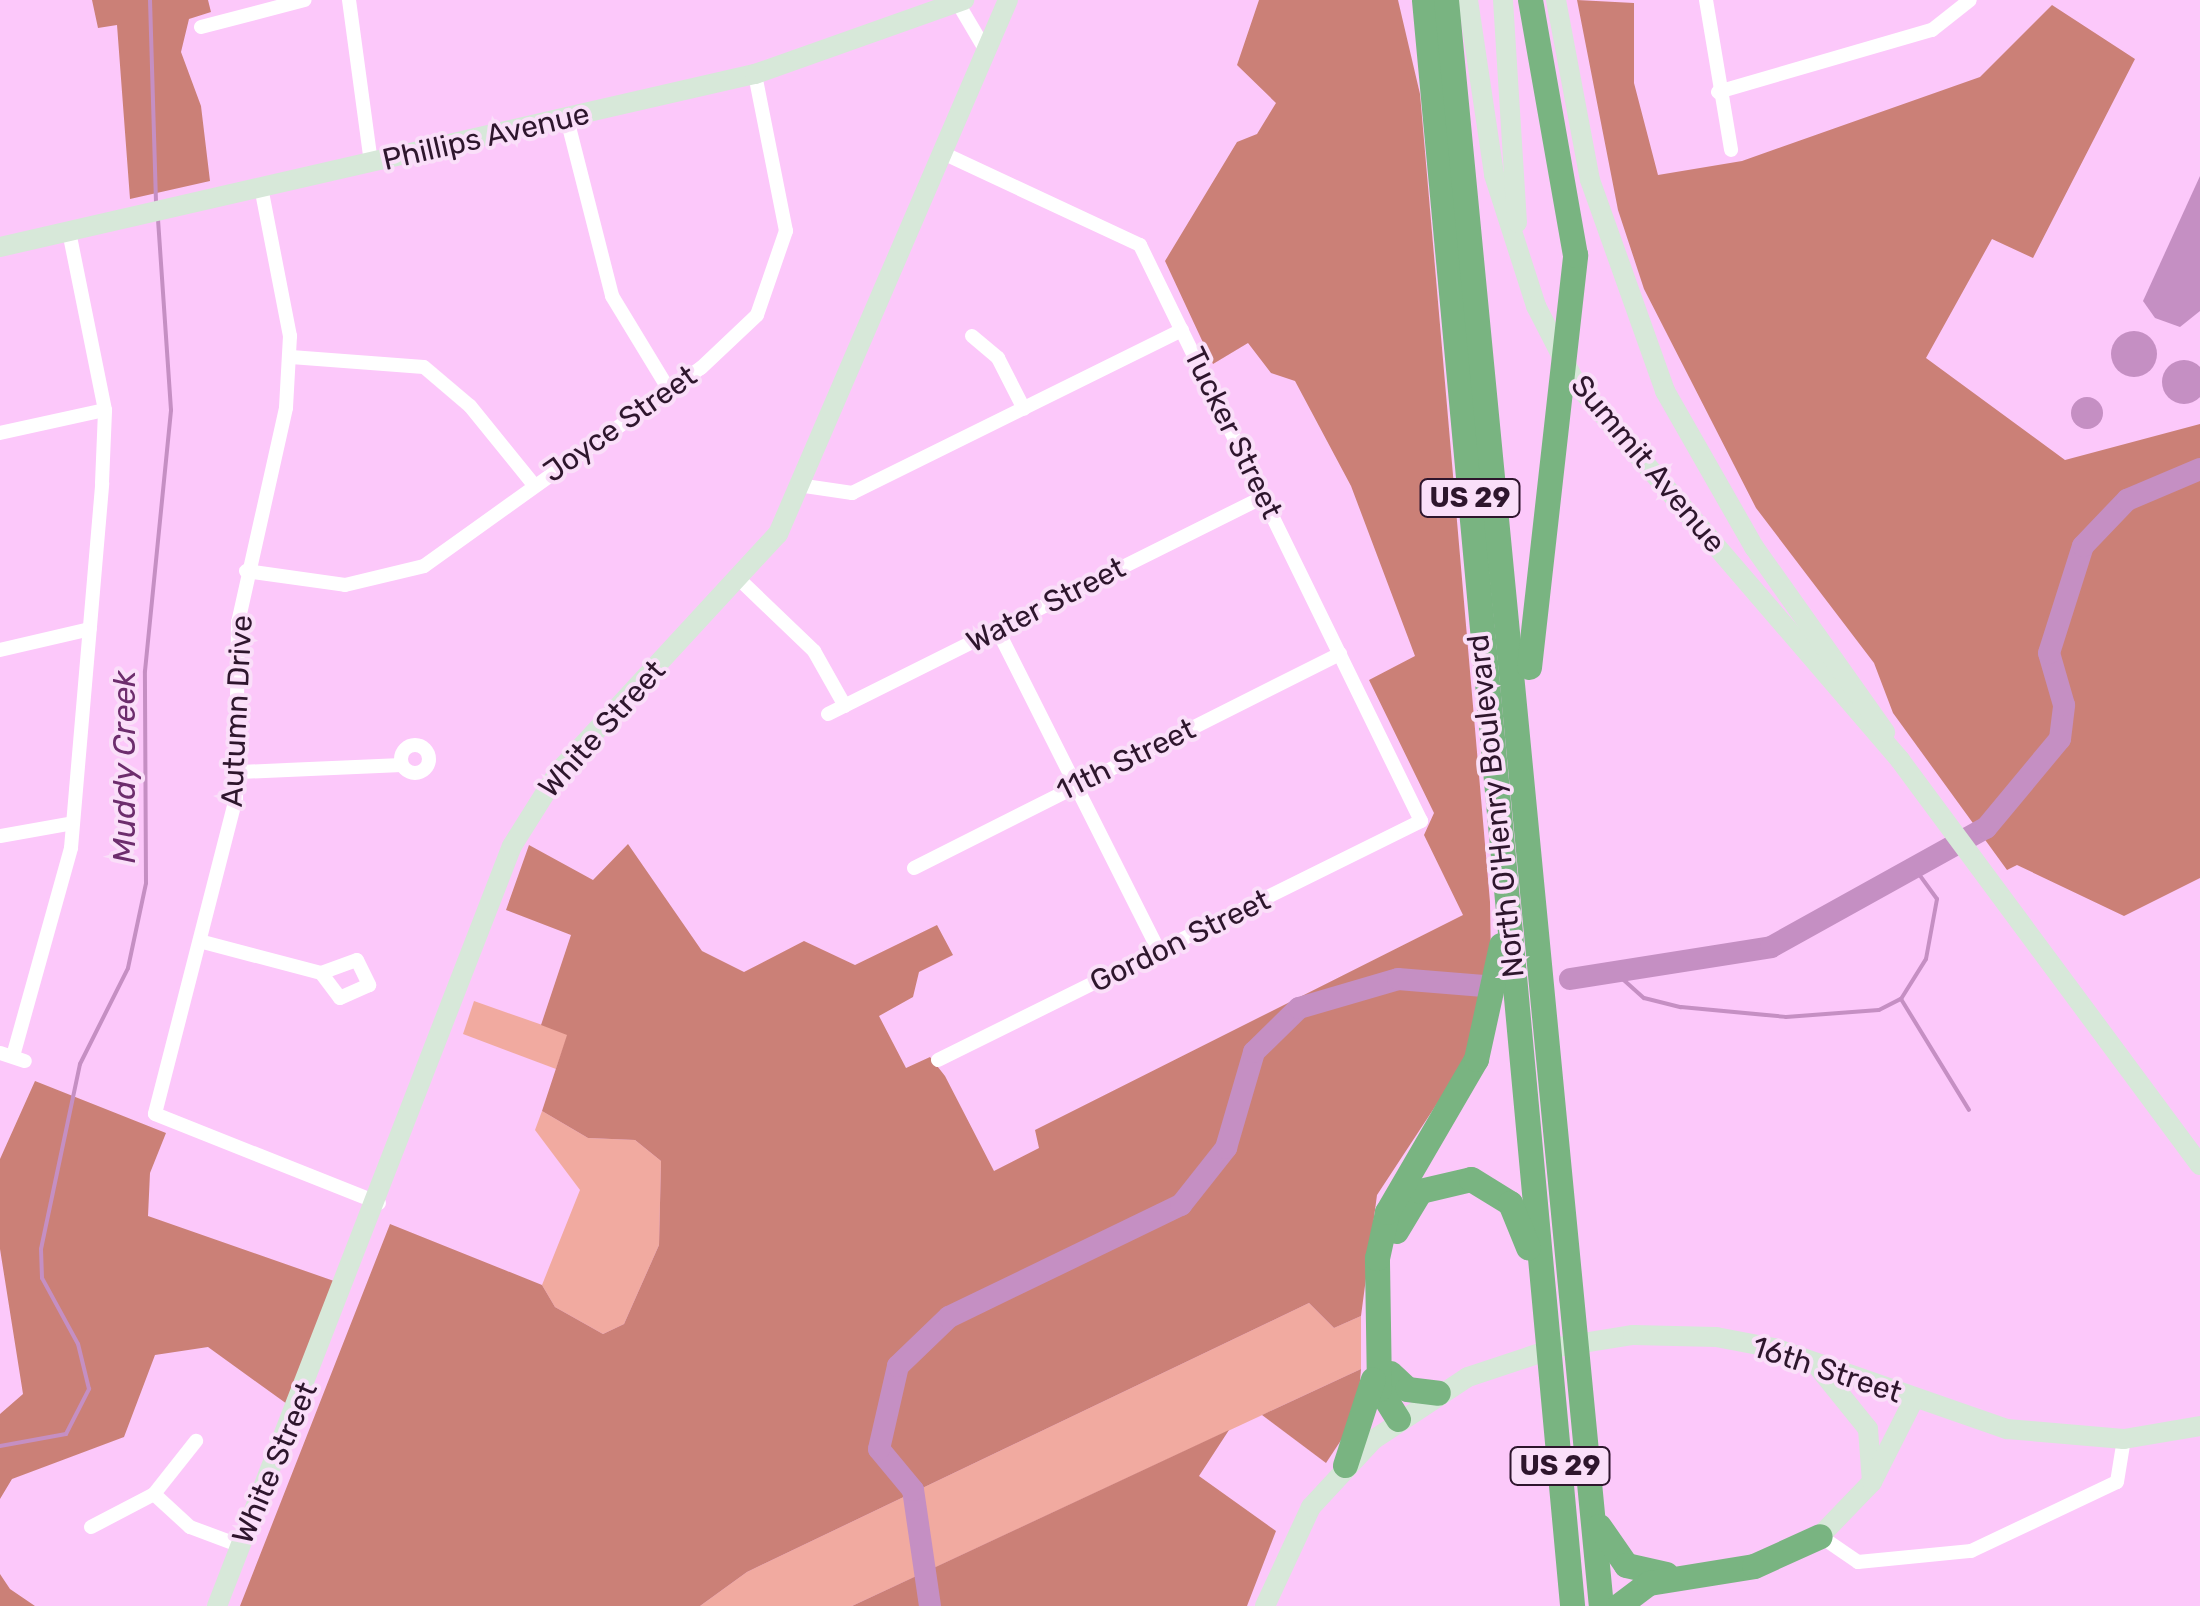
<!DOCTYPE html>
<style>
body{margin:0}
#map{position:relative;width:2200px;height:1606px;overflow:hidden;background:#fcc8fa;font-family:Rubik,sans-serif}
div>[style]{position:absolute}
.green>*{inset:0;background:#f1aaa0}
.forest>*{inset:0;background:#cb8077}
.water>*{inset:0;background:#c58fc3}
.round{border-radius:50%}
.stream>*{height:4px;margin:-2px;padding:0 2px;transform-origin:2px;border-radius:2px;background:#c58fc3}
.river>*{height:22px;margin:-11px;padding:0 11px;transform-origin:11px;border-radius:11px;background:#c58fc3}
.street>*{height:14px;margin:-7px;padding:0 7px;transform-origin:7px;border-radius:7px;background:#fff}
.street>.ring{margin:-7px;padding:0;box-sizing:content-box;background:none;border:14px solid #fff;border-radius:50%}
.secondary>*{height:20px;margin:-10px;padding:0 10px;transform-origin:10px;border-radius:10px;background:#d7e8d9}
.highway>*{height:25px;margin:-12.5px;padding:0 12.5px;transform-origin:12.5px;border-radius:12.5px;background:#79b481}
span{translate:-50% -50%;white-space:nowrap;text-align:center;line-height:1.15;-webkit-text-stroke:8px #fadff9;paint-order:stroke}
.shield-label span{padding:2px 8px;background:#fadff9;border:2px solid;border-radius:8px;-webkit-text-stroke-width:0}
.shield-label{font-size:28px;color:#2e162d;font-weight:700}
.street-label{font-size:30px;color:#2e162d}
.water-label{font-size:32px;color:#6d2d6d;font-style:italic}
</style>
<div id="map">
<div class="green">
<i style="clip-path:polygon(474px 1001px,568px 1034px,556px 1069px,463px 1034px)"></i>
<i style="clip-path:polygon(542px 1111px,588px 1138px,635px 1140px,661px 1161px,659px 1245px,624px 1324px,603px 1334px,555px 1307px,542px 1285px,580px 1190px,535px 1130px)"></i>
<i style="clip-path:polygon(1309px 1303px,1334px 1328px,1361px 1316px,1361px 1369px,852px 1606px,700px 1606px,747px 1572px)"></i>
</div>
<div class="forest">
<i style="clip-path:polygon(92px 0,208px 0,211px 12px,189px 19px,181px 52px,201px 106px,210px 181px,130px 199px,117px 25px,98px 28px)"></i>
<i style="clip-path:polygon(1259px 0,1398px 0,1420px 94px,1490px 902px,1491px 961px,1463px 1064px,1377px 1195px,1361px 1316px,1334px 1328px,1309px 1303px,747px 1572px,700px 1606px,240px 1606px,390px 1224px,542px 1285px,555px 1307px,603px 1334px,624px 1324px,659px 1245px,661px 1161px,635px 1140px,588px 1138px,542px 1111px,567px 1035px,541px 1025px,571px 935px,506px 910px,529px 845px,593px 880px,628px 844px,702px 951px,744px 972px,804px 941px,855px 965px,937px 925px,953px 955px,919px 972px,913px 997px,879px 1016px,906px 1068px,930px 1057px,945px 1076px,994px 1171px,1039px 1148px,1035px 1130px,1463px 915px,1424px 835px,1434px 813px,1369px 680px,1415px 656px,1351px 486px,1295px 381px,1271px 373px,1248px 343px,1213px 364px,1165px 261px,1237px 142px,1257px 134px,1276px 103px,1237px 65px)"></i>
<i style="clip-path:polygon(1577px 0,1634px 3px,1634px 83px,1658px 175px,1742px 161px,1980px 77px,2052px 5px,2135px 59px,2033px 258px,1992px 239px,1926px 358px,2065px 460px,2200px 424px,2200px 878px,2124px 916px,2017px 865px,2007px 870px,1893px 713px,1874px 663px,1756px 508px,1644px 289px,1618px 210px)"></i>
<i style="clip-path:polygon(35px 1081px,166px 1133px,150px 1173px,148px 1216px,334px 1281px,287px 1404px,208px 1347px,155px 1355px,124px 1437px,12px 1479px,0 1499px,0 1414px,23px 1394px,0 1249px,0 1159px)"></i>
<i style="clip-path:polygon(1361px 1369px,1357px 1416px,1326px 1463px,1262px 1415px)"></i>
<i style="clip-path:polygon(1229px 1430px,1199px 1476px,1276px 1531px,1247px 1606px,852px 1606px)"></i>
<i style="clip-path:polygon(0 1574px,10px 1589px,35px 1606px,0 1606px)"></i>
</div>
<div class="water">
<i style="clip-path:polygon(2200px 176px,2200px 311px,2180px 327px,2155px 318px,2143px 301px)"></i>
<i class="round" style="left:2111px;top:331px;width:46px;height:46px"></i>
<i class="round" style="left:2162px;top:360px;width:44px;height:44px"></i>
<i class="round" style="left:2071px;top:397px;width:32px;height:32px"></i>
</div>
<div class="stream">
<i style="left:150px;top:0;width:205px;rotate:88.3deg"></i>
<i style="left:1617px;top:974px;width:36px;rotate:42deg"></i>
<i style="left:1644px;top:998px;width:38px;rotate:14deg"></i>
<i style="left:1681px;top:1007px;width:105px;rotate:5.4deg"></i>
<i style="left:1786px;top:1017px;width:93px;rotate:-4.3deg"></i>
<i style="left:1879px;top:1010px;width:25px;rotate:-27deg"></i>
<i style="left:1901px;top:999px;width:47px;rotate:-58deg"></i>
<i style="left:1926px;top:959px;width:61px;rotate:-79.6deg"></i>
<i style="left:1937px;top:899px;width:32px;rotate:-126deg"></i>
<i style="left:1901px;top:999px;width:130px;rotate:58.5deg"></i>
<i style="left:0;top:1446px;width:67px;rotate:-10.3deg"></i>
<i style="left:66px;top:1434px;width:51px;rotate:-62.9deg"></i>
<i style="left:89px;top:1389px;width:46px;rotate:-103.7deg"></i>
<i style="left:78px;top:1344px;width:75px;rotate:-118.6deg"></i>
<i style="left:42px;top:1278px;width:29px;rotate:-92deg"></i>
<i style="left:41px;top:1249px;width:189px;rotate:-78.1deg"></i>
<i style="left:80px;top:1064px;width:107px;rotate:-63.4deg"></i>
<i style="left:128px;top:968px;width:87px;rotate:-78deg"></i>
<i style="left:146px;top:883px;width:212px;rotate:-90.3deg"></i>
<i style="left:145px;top:671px;width:262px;rotate:-84.3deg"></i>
<i style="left:171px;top:410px;width:191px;rotate:-93.9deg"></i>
</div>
<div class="river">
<i style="left:1570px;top:979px;width:204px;rotate:-9deg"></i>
<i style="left:1771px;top:947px;width:246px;rotate:-29deg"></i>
<i style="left:1986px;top:828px;width:116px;rotate:-50.3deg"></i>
<i style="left:2060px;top:739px;width:34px;rotate:-83deg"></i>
<i style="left:2064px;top:705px;width:54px;rotate:-106.1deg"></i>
<i style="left:2049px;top:653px;width:112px;rotate:-72.4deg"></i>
<i style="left:2083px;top:546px;width:64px;rotate:-46.3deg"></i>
<i style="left:2127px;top:500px;width:79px;rotate:-23deg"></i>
<i style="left:930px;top:1606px;width:117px;rotate:-98.3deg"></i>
<i style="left:913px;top:1490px;width:53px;rotate:-129.7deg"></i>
<i style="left:879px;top:1449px;width:85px;rotate:-77.1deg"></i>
<i style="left:898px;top:1366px;width:71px;rotate:-43.9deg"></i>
<i style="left:949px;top:1317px;width:258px;rotate:-25.8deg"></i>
<i style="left:1181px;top:1205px;width:73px;rotate:-51.7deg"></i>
<i style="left:1226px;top:1148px;width:100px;rotate:-73.7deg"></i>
<i style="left:1254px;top:1052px;width:63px;rotate:-44.4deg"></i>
<i style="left:1299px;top:1008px;width:103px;rotate:-16.3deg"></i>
<i style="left:1398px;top:979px;width:86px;rotate:4.7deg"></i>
</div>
<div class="street">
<i style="left:349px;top:0;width:164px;rotate:82.3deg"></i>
<i style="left:956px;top:0;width:57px;rotate:59.4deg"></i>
<i style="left:1706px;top:0;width:152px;rotate:80.5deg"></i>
<i style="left:201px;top:27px;width:107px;rotate:-14.6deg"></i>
<i style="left:1718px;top:92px;width:223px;rotate:-16.2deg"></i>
<i style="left:1932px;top:30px;width:48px;rotate:-38.3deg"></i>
<i style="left:567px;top:119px;width:183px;rotate:75.7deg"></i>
<i style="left:612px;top:296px;width:108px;rotate:58.7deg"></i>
<i style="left:261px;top:187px;width:152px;rotate:79deg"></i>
<i style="left:290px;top:336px;width:72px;rotate:93.2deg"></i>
<i style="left:286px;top:408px;width:219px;rotate:102.6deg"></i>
<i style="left:238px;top:622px;width:176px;rotate:90.7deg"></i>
<i style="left:236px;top:798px;width:326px;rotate:104.4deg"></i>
<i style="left:155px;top:1114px;width:241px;rotate:21.7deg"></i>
<i style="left:972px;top:336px;width:34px;rotate:40deg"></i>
<i style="left:998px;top:358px;width:57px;rotate:63deg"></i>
<i style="left:291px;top:357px;width:133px;rotate:4.3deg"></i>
<i style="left:424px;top:367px;width:60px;rotate:40.3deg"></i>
<i style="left:470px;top:406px;width:102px;rotate:51deg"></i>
<i style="left:0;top:433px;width:107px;rotate:-12.4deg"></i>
<i style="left:798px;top:485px;width:55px;rotate:8.4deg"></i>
<i style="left:852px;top:493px;width:368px;rotate:-26.3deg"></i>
<i style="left:246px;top:571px;width:100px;rotate:8deg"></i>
<i style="left:345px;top:585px;width:81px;rotate:-13.5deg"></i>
<i style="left:424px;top:566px;width:340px;rotate:-35.6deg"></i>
<i style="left:701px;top:368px;width:77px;rotate:-43.4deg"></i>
<i style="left:757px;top:315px;width:89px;rotate:-71deg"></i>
<i style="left:786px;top:231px;width:160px;rotate:-101.2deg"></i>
<i style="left:740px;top:580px;width:103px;rotate:43.8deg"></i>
<i style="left:814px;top:651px;width:63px;rotate:60.6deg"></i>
<i style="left:997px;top:629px;width:360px;rotate:63.3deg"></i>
<i style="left:0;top:650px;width:92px;rotate:-13.1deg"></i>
<i style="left:828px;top:714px;width:487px;rotate:-26.5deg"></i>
<i class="ring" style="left:401px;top:745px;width:14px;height:14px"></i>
<i style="left:240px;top:772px;width:162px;rotate:-2.5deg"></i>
<i style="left:0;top:836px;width:74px;rotate:-10.1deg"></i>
<i style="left:914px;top:868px;width:477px;rotate:-26.7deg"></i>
<i style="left:203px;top:942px;width:122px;rotate:14.7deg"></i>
<i style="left:321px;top:973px;width:38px;rotate:-20deg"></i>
<i style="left:357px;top:960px;width:28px;rotate:64deg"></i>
<i style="left:369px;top:985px;width:32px;rotate:156deg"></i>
<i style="left:340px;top:998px;width:31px;rotate:-127deg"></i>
<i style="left:0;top:1053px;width:26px;rotate:18deg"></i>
<i style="left:13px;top:1056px;width:216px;rotate:-74.4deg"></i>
<i style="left:71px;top:848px;width:366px;rotate:-85.1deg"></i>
<i style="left:102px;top:483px;width:73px;rotate:-87.6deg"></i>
<i style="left:105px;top:410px;width:183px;rotate:-101.4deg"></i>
<i style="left:938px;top:1060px;width:539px;rotate:-26.33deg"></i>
<i style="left:1421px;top:821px;width:641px;rotate:-116.01deg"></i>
<i style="left:1140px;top:245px;width:220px;rotate:-155deg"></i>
<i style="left:154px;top:1494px;width:49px;rotate:42.5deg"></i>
<i style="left:190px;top:1527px;width:54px;rotate:20.4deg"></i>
<i style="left:91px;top:1527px;width:71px;rotate:-27.6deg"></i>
<i style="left:154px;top:1494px;width:68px;rotate:-51.6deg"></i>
<i style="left:1820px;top:1536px;width:46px;rotate:34.4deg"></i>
<i style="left:1858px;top:1562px;width:114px;rotate:-5.6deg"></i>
<i style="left:1971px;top:1551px;width:161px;rotate:-25.3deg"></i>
<i style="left:2117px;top:1482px;width:44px;rotate:-80.8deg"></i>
</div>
<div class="secondary">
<i style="left:1468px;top:0;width:177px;rotate:81.5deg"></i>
<i style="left:1494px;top:175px;width:138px;rotate:72.2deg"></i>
<i style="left:1536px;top:306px;width:85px;rotate:62.8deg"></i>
<i style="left:1575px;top:382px;width:499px;rotate:49.3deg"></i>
<i style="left:1900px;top:760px;width:504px;rotate:53.47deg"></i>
<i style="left:1503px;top:0;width:223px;rotate:86.4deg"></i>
<i style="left:1556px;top:0;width:183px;rotate:79.3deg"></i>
<i style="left:1590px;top:180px;width:224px;rotate:70.4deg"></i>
<i style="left:1665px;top:391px;width:180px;rotate:60.3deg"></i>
<i style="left:1754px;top:547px;width:227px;rotate:54.7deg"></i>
<i style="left:0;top:247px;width:775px;rotate:-12.91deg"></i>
<i style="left:755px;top:74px;width:222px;rotate:-19.5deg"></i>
<i style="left:1818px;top:1367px;width:80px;rotate:51.1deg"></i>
<i style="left:1868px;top:1429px;width:53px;rotate:85.7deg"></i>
<i style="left:1820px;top:1536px;width:75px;rotate:-46.1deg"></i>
<i style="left:1872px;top:1482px;width:93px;rotate:-63.2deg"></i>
<i style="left:217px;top:1606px;width:815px;rotate:-68.79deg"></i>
<i style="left:512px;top:846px;width:89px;rotate:-57.9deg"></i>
<i style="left:559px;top:771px;width:323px;rotate:-47.3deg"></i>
<i style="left:778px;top:534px;width:581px;rotate:-66.7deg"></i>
<i style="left:1265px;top:1606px;width:109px;rotate:-65.1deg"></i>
<i style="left:1311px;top:1507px;width:91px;rotate:-47.2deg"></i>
<i style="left:1373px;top:1440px;width:114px;rotate:-33.6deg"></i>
<i style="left:1468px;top:1377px;width:95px;rotate:-18.4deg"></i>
<i style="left:1558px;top:1347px;width:76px;rotate:-9.1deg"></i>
<i style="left:1633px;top:1335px;width:83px;rotate:1.4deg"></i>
<i style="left:1716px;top:1337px;width:59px;rotate:10.7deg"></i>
<i style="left:1774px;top:1348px;width:247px;rotate:19.2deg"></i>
<i style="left:2007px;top:1429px;width:117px;rotate:4.9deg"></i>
<i style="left:2124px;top:1439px;width:77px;rotate:-9.7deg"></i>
</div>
<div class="highway">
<i style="left:1424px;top:0;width:1613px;rotate:84.73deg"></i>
<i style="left:1446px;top:0;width:1613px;rotate:84.49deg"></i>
<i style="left:1529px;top:667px;width:415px;rotate:-83.6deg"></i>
<i style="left:1575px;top:255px;width:259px;rotate:-100deg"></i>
<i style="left:1396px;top:1231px;width:47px;rotate:-59deg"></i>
<i style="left:1420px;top:1191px;width:52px;rotate:-13.2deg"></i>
<i style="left:1471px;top:1179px;width:46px;rotate:31.6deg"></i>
<i style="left:1510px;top:1203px;width:48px;rotate:67.8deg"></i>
<i style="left:1390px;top:1373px;width:23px;rotate:43deg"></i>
<i style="left:1407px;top:1389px;width:31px;rotate:7deg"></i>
<i style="left:1398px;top:1419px;width:36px;rotate:-122deg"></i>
<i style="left:1379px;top:1389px;width:131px;rotate:-90.9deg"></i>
<i style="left:1377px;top:1258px;width:47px;rotate:-77.7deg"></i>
<i style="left:1387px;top:1212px;width:177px;rotate:-59.8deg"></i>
<i style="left:1476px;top:1059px;width:117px;rotate:-77.6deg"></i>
<i style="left:1345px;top:1465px;width:90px;rotate:-72deg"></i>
<i style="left:1599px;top:1526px;width:47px;rotate:55.3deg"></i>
<i style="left:1626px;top:1565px;width:41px;rotate:12.7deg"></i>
<i style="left:1618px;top:1606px;width:39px;rotate:-37deg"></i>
<i style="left:1649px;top:1583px;width:106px;rotate:-9.2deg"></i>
<i style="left:1754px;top:1566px;width:72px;rotate:-24.4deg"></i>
</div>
<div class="shield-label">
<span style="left:1470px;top:498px">US 29</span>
<span style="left:1560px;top:1466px">US 29</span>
</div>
<div class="street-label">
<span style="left:486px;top:137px;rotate:-13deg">Phillips Avenue</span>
<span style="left:620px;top:424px;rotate:-35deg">Joyce Street</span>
<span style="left:1233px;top:433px;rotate:64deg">Tucker Street</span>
<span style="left:1648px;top:464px;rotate:50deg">Summit Avenue</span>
<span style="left:1046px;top:605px;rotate:-27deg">Water Street</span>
<span style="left:237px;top:711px;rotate:-87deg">Autumn Drive</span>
<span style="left:602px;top:729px;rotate:-48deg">White Street</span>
<span style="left:1126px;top:760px;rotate:-26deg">11th Street</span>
<span style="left:1496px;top:806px;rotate:-96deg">North O'Henry Boulevard</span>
<span style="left:1180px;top:941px;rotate:-26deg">Gordon Street</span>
<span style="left:1827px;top:1370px;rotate:18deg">16th Street</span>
<span style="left:275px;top:1463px;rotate:-67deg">White Street</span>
</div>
<div class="water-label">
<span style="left:124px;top:767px;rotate:-90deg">Muddy Creek</span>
</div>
</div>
